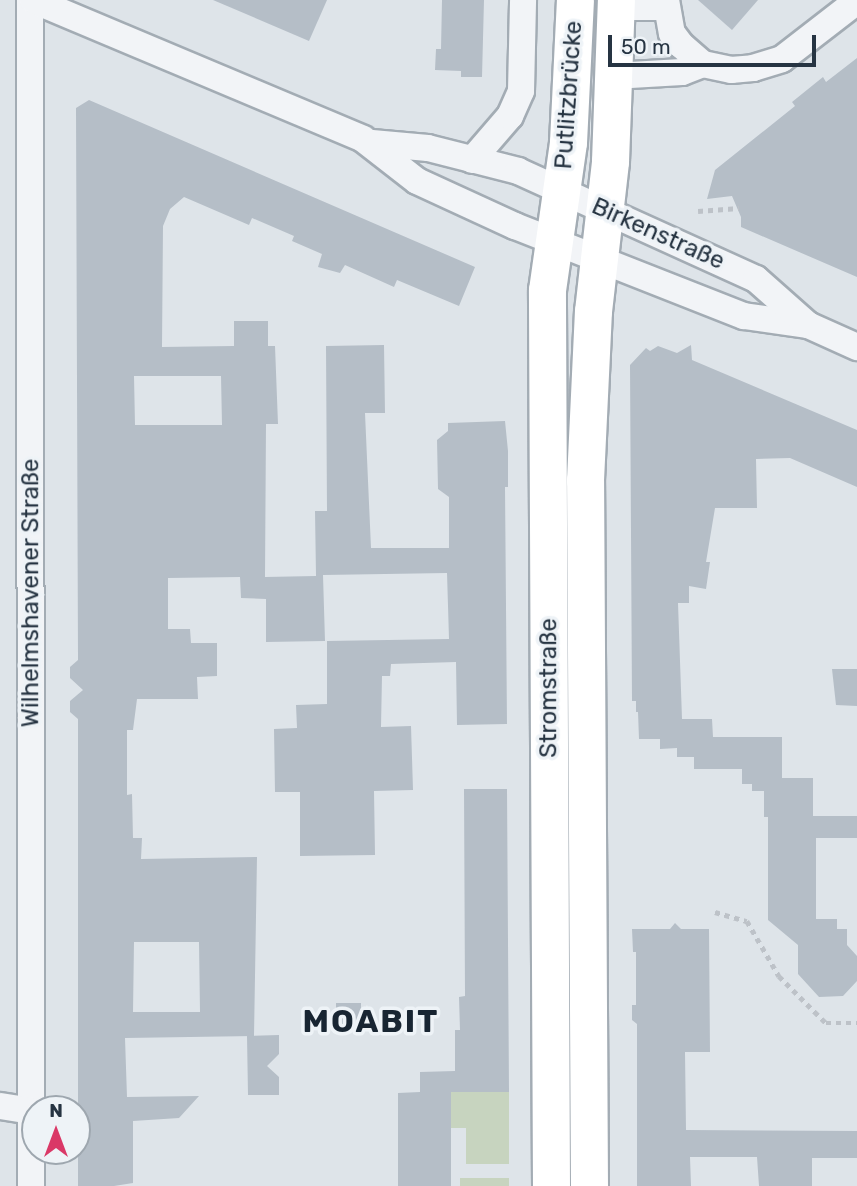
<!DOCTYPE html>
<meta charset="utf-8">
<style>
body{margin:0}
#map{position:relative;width:857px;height:1186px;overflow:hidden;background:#dee4e9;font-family:Rubik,sans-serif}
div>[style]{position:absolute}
.green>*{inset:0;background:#c7d4bf}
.building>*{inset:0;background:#b5bec7}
.path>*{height:4.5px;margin-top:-2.25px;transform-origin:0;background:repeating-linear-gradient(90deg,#bdc2c8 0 5px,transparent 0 10px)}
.roads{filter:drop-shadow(2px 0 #a3acb4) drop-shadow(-2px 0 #a3acb4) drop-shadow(0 2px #a3acb4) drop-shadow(0 -2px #a3acb4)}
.street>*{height:26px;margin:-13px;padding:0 13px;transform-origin:13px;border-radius:13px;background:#f2f4f7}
.secondary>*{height:37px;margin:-18.5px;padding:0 18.5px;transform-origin:18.5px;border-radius:18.5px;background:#fff}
span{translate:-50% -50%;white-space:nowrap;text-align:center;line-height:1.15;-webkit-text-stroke:7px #eef3f7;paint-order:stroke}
.street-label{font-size:24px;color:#263442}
.district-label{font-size:32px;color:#182532;font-weight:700;letter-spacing:2px}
.north{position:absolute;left:21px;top:1095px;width:70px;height:70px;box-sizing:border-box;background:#eef3f7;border:2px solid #9ea7af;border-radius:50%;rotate:0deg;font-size:19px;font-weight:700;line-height:28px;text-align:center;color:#263442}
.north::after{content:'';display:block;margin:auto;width:24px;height:32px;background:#da3867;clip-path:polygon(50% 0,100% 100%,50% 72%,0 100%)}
.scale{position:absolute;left:608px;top:35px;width:208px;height:32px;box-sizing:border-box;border:4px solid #263442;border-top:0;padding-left:9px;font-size:21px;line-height:24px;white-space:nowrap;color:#263442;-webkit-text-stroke:5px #eef3f7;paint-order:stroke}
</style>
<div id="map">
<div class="green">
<i style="clip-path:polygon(451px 1092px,509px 1092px,509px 1164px,466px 1164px,466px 1128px,451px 1128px)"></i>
<i style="clip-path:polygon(460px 1178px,509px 1178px,509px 1186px,460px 1186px)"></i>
</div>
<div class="building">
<i style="clip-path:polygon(213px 0,327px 0,309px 41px)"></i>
<i style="clip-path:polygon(442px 0,484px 0,482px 77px,461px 77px,461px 71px,435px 70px,436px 49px,441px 49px)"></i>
<i style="clip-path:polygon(698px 0,758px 0,732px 30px)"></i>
<i style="clip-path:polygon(857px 58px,857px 277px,741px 227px,741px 217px,732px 196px,707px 199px,715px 170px,795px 106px,792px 102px,823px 77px,826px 82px)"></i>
<i style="clip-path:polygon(evenodd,89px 100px,475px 267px,459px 306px,397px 280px,394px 287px,345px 265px,340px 273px,318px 267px,322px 254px,292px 241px,294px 236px,252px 218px,249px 225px,184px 197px,170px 209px,163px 226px,162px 347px,234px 346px,234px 321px,268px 321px,268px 346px,275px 346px,278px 424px,266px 424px,265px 577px,316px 576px,315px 511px,327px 511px,326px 346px,384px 345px,385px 413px,365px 413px,371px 548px,449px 548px,449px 497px,438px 489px,437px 440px,448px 431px,448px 423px,505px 421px,508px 451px,508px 487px,505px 487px,507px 724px,457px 725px,456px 662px,391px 664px,390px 676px,382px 676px,381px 727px,411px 726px,413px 790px,374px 791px,375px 855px,300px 856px,300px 792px,275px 792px,274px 729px,297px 728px,296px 705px,327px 704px,327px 641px,449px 639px,447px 573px,323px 575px,325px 641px,266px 642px,266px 599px,241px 598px,240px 577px,168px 578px,168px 629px,190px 629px,191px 643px,217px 643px,217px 676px,197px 677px,198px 699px,137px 699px,133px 730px,127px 730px,127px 795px,132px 794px,133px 838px,142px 838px,141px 859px,257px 857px,254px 1036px,125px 1038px,127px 1097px,199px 1096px,179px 1118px,133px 1121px,133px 1183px,114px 1186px,78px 1186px,78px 719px,70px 712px,70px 701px,83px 690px,70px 678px,70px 667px,78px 660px,76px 108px,89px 100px,134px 376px,221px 376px,222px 425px,135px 425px,134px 376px,89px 100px,134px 942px,199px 942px,200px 1012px,133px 1012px,134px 942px)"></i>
<i style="clip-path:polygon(691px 345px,692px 360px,857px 430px,857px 487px,790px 458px,756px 459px,757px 508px,715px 508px,706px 562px,710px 562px,706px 589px,689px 586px,689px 603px,678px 603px,682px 719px,712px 719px,713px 737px,782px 737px,782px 778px,813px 778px,813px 816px,857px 816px,857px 838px,816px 838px,816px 919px,837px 919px,837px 929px,847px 929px,847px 945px,857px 956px,857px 981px,843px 996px,819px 997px,798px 974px,798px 945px,768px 920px,768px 817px,764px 817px,764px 791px,752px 791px,752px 784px,742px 784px,742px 769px,694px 769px,694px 757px,677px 757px,677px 748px,660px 749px,660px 739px,639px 739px,638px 712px,636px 712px,636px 701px,632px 701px,630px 365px,646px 348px,650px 351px,658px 346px,677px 353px)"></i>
<i style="clip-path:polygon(832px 669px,857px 669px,857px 706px,836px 705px)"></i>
<i style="clip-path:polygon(464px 789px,507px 789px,509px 1092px,451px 1092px,451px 1186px,398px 1186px,398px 1093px,420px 1092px,420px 1072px,455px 1071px,455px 1030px,460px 1030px,459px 997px,465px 996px)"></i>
<i style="clip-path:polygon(675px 923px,681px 929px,709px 929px,710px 1052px,685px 1052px,686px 1130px,857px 1131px,857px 1158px,812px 1158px,812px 1186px,759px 1186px,757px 1157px,690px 1157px,691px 1186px,637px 1186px,637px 1024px,632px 1020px,632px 1005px,636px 1005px,636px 952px,633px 952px,632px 929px,670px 929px)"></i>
<i style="clip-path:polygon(336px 1003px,361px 1003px,361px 1027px,336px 1027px)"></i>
<i style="clip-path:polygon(279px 1035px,279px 1054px,267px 1066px,279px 1077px,279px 1095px,248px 1095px,247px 1036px)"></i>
</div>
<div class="path">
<i style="left:698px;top:211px;width:41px;rotate:-4.2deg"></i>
<i style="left:715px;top:912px;width:33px;rotate:16deg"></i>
<i style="left:747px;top:921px;width:64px;rotate:59.8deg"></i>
<i style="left:779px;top:976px;width:66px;rotate:45deg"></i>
<i style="left:826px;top:1023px;width:31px"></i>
</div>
<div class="roads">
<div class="street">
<i style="left:30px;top:0;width:1186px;rotate:89.95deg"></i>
<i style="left:33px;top:0;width:358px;rotate:22.8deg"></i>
<i style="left:363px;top:139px;width:68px;rotate:37.9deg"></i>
<i style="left:417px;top:181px;width:108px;rotate:24.7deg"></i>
<i style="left:515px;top:226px;width:246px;rotate:21.5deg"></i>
<i style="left:744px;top:316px;width:65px;rotate:8deg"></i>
<i style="left:808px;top:325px;width:54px;rotate:24.2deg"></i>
<i style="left:666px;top:0;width:34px;rotate:80deg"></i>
<i style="left:672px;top:33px;width:15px;rotate:53deg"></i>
<i style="left:681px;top:45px;width:29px;rotate:41deg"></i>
<i style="left:703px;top:64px;width:29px;rotate:12deg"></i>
<i style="left:731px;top:70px;width:22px;rotate:-5deg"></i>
<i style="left:753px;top:68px;width:30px;rotate:-17deg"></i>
<i style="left:782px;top:59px;width:95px;rotate:-37.7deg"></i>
<i style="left:616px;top:7px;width:50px"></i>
<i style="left:613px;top:76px;width:69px;rotate:-3.3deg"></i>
<i style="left:682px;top:72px;width:22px;rotate:-21deg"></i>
<i style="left:372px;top:143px;width:56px;rotate:5.1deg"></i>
<i style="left:428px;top:148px;width:93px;rotate:14.3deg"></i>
<i style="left:518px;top:171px;width:261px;rotate:24.4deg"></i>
<i style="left:756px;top:279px;width:69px;rotate:41.5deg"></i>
<i style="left:472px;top:160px;width:58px;rotate:-49.2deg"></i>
<i style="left:510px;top:116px;width:27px;rotate:-66deg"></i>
<i style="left:521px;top:91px;width:91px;rotate:-88.7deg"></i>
<i style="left:0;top:1106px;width:31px;rotate:9deg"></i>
</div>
<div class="secondary">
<i style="left:551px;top:1186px;width:896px;rotate:-90.26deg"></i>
<i style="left:547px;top:290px;width:149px;rotate:-81.9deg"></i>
<i style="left:568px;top:142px;width:142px;rotate:-87.2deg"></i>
<i style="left:589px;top:1186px;width:706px;rotate:-90.32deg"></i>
<i style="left:585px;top:480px;width:169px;rotate:-87.3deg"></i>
<i style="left:593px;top:311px;width:151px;rotate:-83.5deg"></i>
<i style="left:610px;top:161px;width:161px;rotate:-87.9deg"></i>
</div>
</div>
<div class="street-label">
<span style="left:569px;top:95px;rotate:-86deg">Putlitzbrücke</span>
<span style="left:658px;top:234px;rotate:24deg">Birkenstraße</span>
<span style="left:31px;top:593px;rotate:-90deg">Wilhelmshavener Straße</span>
<span style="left:549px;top:688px;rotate:-90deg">Stromstraße</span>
</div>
<div class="district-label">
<span style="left:371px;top:1021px">MOABIT</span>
</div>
<div class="north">N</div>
<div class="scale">50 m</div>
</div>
